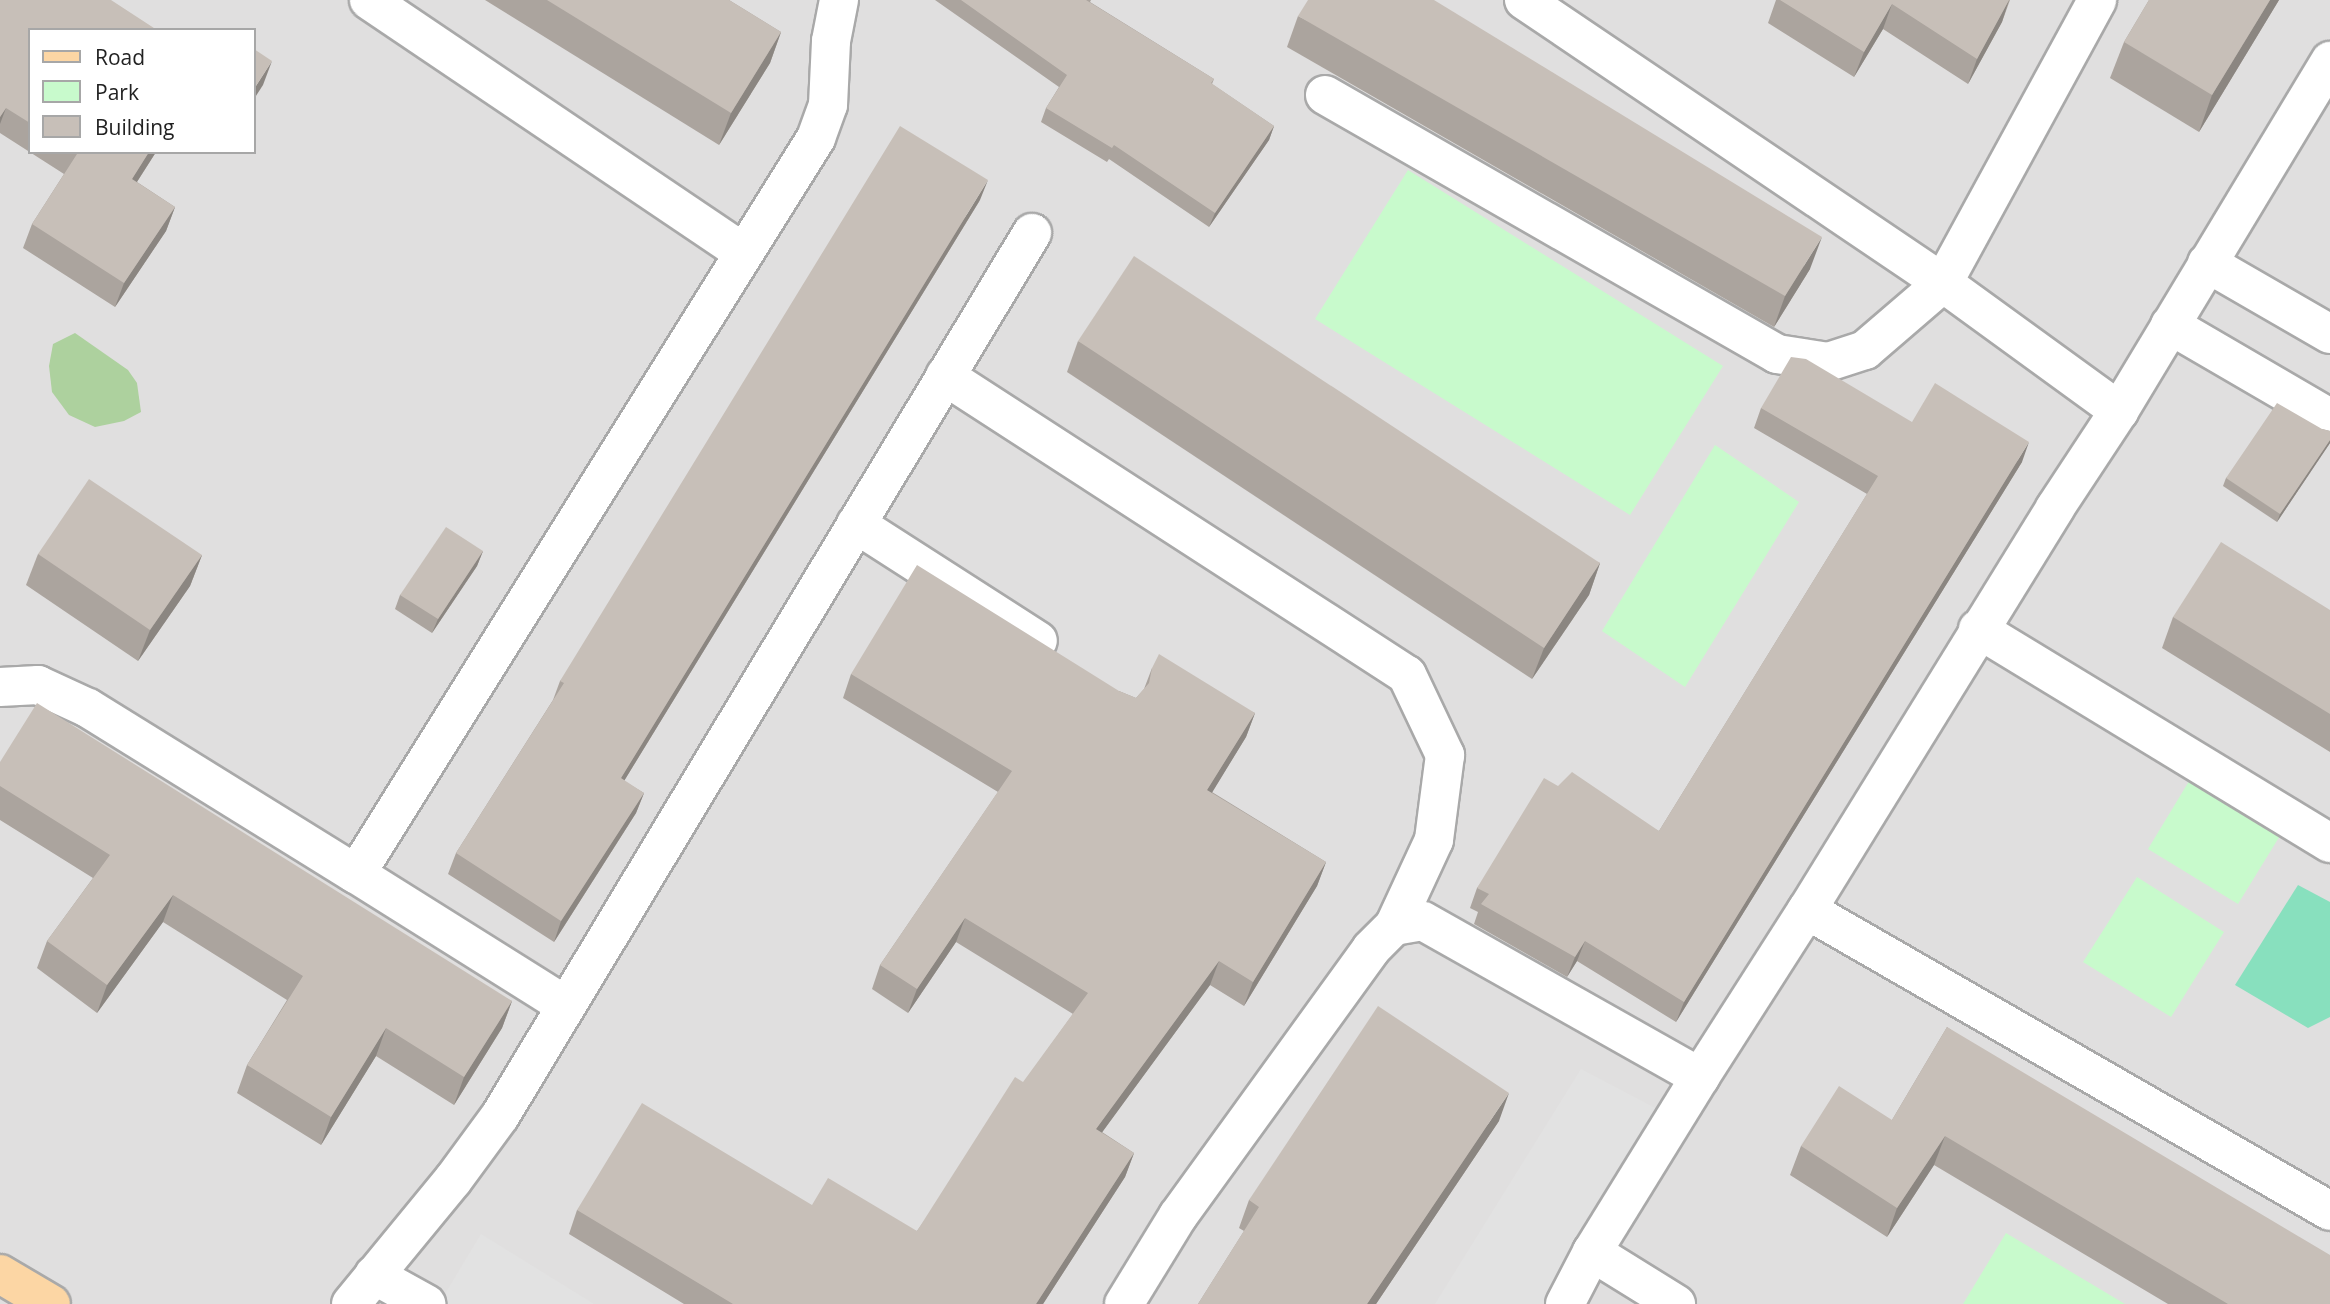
<!DOCTYPE html>
<style>
body{margin:0}
#map{position:relative;width:2330px;height:1304px;overflow:hidden;background:#f2efe9;font-family:"Open Sans",sans-serif}
div>[style]{position:absolute}
.residential>*{inset:0;background:#e0dfdf}
.forest>*{inset:0;background:#add19e}
.park>*{inset:0;background:#c8facc}
.pitch>*{inset:0;background:#88e0be}
.parking>*{inset:0;background:#e2e2e2}
.roads{filter:drop-shadow(2px 0 #a9a9a9) drop-shadow(-2px 0 #a9a9a9) drop-shadow(0 2px #a9a9a9) drop-shadow(0 -2px #a9a9a9)}
.minor>*{height:38px;margin:-19px;padding:0 19px;transform-origin:19px;border-radius:19px;background:#fff}
.major>*{height:38px;margin:-19px;padding:0 19px;transform-origin:19px;border-radius:19px;background:#fcd6a4}
.wall>*{inset:0;background:#aba49e}
.shaded-wall>*{inset:0;background:#8b8681}
.building>*{inset:0;background:#c7bfb8}
span{translate:-50% -50%;white-space:nowrap;text-align:center;line-height:1.15;-webkit-text-stroke:6px #fff;paint-order:stroke}
.legend{position:absolute;left:28px;top:28px;width:228px;height:126px;box-sizing:border-box;background:#fff;border:2px solid #a7a7a7;margin:0;padding:9px 12px;list-style:none;font-size:21px;color:#222}
.legend li{display:flex;align-items:center;gap:14px;height:35px}
.legend b{width:35px;border:2px solid #a7a7a7}
</style>
<div id="map">
<div class="residential">
<i style="clip-path:polygon(evenodd,0 0,2330px 0,2330px 1304px,0 1304px,0 0,30px 30px,254px 30px,254px 152px,30px 152px,30px 30px)"></i>
</div>
<div class="forest">
<i style="clip-path:polygon(75px 333px,128px 370px,137px 383px,141px 412px,124px 421px,95px 427px,69px 415px,52px 392px,49px 366px,53px 344px)"></i>
</div>
<div class="park">
<i style="clip-path:polygon(1408px 170px,1723px 366px,1630px 515px,1315px 319px)"></i>
<i style="clip-path:polygon(1715px 445px,1799px 502px,1685px 687px,1602px 631px)"></i>
<i style="clip-path:polygon(2200px 763px,2291px 818px,2238px 904px,2148px 849px)"></i>
<i style="clip-path:polygon(2137px 877px,2224px 932px,2171px 1017px,2083px 962px)"></i>
<i style="clip-path:polygon(2006px 1233px,2125px 1304px,1963px 1304px)"></i>
</div>
<div class="pitch">
<i style="clip-path:polygon(2298px 885px,2330px 902px,2330px 1017px,2308px 1028px,2235px 985px)"></i>
</div>
<div class="parking">
<i style="clip-path:polygon(1581px 1069px,1661px 1111px,1551px 1304px,1435px 1304px)"></i>
<i style="clip-path:polygon(481px 1234px,594px 1304px,439px 1304px)"></i>
</div>
<div class="roads">
<div class="minor">
<i style="left:369px;top:0;width:452px;rotate:34deg"></i>
<i style="left:1524px;top:0;width:506px;rotate:34.04deg"></i>
<i style="left:1943px;top:283px;width:218px;rotate:36deg"></i>
<i style="left:1325px;top:95px;width:521px;rotate:29.81deg"></i>
<i style="left:1777px;top:354px;width:52px;rotate:8.9deg"></i>
<i style="left:1828px;top:362px;width:39px;rotate:-18deg"></i>
<i style="left:1865px;top:350px;width:103px;rotate:-40.7deg"></i>
<i style="left:1943px;top:283px;width:322px;rotate:-61.4deg"></i>
<i style="left:2207px;top:263px;width:142px;rotate:30deg"></i>
<i style="left:2170px;top:325px;width:185px;rotate:30.2deg"></i>
<i style="left:945px;top:376px;width:550px;rotate:32.91deg"></i>
<i style="left:1407px;top:675px;width:89px;rotate:64.6deg"></i>
<i style="left:1445px;top:755px;width:86px;rotate:97.4deg"></i>
<i style="left:1434px;top:840px;width:95px;rotate:114.9deg"></i>
<i style="left:856px;top:524px;width:216px;rotate:32.7deg"></i>
<i style="left:1978px;top:629px;width:412px;rotate:31.3deg"></i>
<i style="left:0;top:687px;width:38px;rotate:-3deg"></i>
<i style="left:38px;top:685px;width:55px;rotate:24.7deg"></i>
<i style="left:88px;top:708px;width:315px;rotate:31.8deg"></i>
<i style="left:1807px;top:910px;width:603px;rotate:29.92deg"></i>
<i style="left:565px;top:1005px;width:247px;rotate:-147.9deg"></i>
<i style="left:356px;top:874px;width:868px;rotate:-57.99deg"></i>
<i style="left:816px;top:138px;width:35px;rotate:-70deg"></i>
<i style="left:828px;top:105px;width:64px;rotate:-87.3deg"></i>
<i style="left:831px;top:41px;width:42px;rotate:-79deg"></i>
<i style="left:1592px;top:1252px;width:99px;rotate:31.8deg"></i>
<i style="left:374px;top:1275px;width:60px;rotate:29.1deg"></i>
<i style="left:351px;top:1304px;width:161px;rotate:-50.6deg"></i>
<i style="left:453px;top:1180px;width:79px;rotate:-53.7deg"></i>
<i style="left:500px;top:1116px;width:1031px;rotate:-58.93deg"></i>
<i style="left:1124px;top:1304px;width:103px;rotate:-58.5deg"></i>
<i style="left:1178px;top:1216px;width:329px;rotate:-54.1deg"></i>
<i style="left:1371px;top:949px;width:33px;rotate:-45deg"></i>
<i style="left:1394px;top:926px;width:29px;rotate:-10deg"></i>
<i style="left:1423px;top:921px;width:318px;rotate:29.4deg"></i>
<i style="left:1565px;top:1304px;width:59px;rotate:-62.6deg"></i>
<i style="left:1592px;top:1252px;width:206px;rotate:-58.3deg"></i>
<i style="left:1700px;top:1077px;width:198px;rotate:-57.4deg"></i>
<i style="left:1807px;top:910px;width:472px;rotate:-58.3deg"></i>
<i style="left:2055px;top:508px;width:116px;rotate:-56.6deg"></i>
<i style="left:2119px;top:411px;width:409px;rotate:-58.9deg"></i>
</div>
<div class="major">
<i style="left:0;top:1274px;width:59px;rotate:30.5deg"></i>
</div>
</div>
<div class="wall">
<i style="clip-path:polygon(0 0,30px 30px,30px 152px,156px 152px,137px 182px,175px 207px,166px 231px,115px 307px,23px 248px,32px 224px,64px 174px,0 133px)"></i>
<i style="clip-path:polygon(485px 0,729px 0,781px 32px,770px 63px,719px 145px)"></i>
<i style="clip-path:polygon(935px 0,1091px 0,1090px 2px,1214px 79px,1212px 84px,1274px 126px,1269px 140px,1209px 227px,1109px 159px,1107px 162px,1041px 122px,1046px 108px,1059px 87px)"></i>
<i style="clip-path:polygon(1776px 0,2010px 0,2002px 22px,1968px 84px,1883px 29px,1854px 77px,1768px 23px)"></i>
<i style="clip-path:polygon(2149px 0,2279px 0,2199px 132px,2110px 78px,2124px 42px)"></i>
<i style="clip-path:polygon(1298px 16px,1810px 269px,1774px 327px,1287px 47px)"></i>
<i style="clip-path:polygon(980px 200px,624px 781px,644px 793px,636px 813px,554px 942px,448px 874px,456px 853px,553px 700px,560px 681px)"></i>
<i style="clip-path:polygon(1078px 341px,1600px 563px,1589px 595px,1532px 679px,1067px 372px)"></i>
<i style="clip-path:polygon(1761px 408px,1912px 422px,2022px 462px,1676px 1022px,1577px 961px,1567px 977px,1474px 924px,1478px 912px,1470px 908px,1477px 888px,1558px 786px,1659px 831px,1867px 494px,1754px 428px)"></i>
<i style="clip-path:polygon(2322px 429px,2330px 431px,2330px 443px,2277px 522px,2223px 486px,2226px 478px)"></i>
<i style="clip-path:polygon(483px 551px,477px 566px,432px 633px,395px 609px,400px 595px)"></i>
<i style="clip-path:polygon(38px 554px,202px 555px,190px 586px,138px 661px,26px 585px)"></i>
<i style="clip-path:polygon(2330px 610px,2330px 752px,2162px 648px,2173px 617px)"></i>
<i style="clip-path:polygon(1152px 668px,1255px 713px,1246px 737px,1212px 792px,1326px 862px,1317px 886px,1244px 1006px,1210px 985px,1102px 1132px,1134px 1153px,1125px 1177px,1043px 1304px,684px 1304px,569px 1234px,577px 1210px,812px 1205px,917px 1231px,1073px 1014px,956px 942px,908px 1013px,872px 989px,880px 965px,998px 792px,843px 698px,851px 674px,1119px 691px,1136px 698px,1144px 689px)"></i>
<i style="clip-path:polygon(0 762px,512px 1001px,502px 1028px,454px 1105px,376px 1056px,321px 1145px,237px 1093px,247px 1065px,287px 1000px,163px 922px,97px 1013px,37px 968px,47px 941px,93px 878px,0 820px)"></i>
<i style="clip-path:polygon(1947px 1027px,2330px 1304px,2168px 1304px,1934px 1165px,1887px 1237px,1790px 1175px,1801px 1146px,1892px 1120px)"></i>
<i style="clip-path:polygon(1499px 1121px,1376px 1304px,1198px 1304px,1244px 1231px,1239px 1228px,1249px 1200px)"></i>
</div>
<div class="shaded-wall">
<i style="clip-path:polygon(2009px 0,2002px 22px,1968px 84px,1977px 59px)"></i>
<i style="clip-path:polygon(2270px 0,2279px 0,2199px 132px,2212px 95px)"></i>
<i style="clip-path:polygon(1892px 4px,1883px 29px,1854px 77px,1864px 52px)"></i>
<i style="clip-path:polygon(781px 32px,770px 63px,719px 145px,731px 113px)"></i>
<i style="clip-path:polygon(272px 61px,263px 85px,254px 99px,254px 89px)"></i>
<i style="clip-path:polygon(6px 108px,0 124px,0 117px)"></i>
<i style="clip-path:polygon(1274px 126px,1269px 140px,1209px 227px,1215px 213px)"></i>
<i style="clip-path:polygon(149px 152px,156px 152px,124px 202px,132px 179px)"></i>
<i style="clip-path:polygon(988px 180px,980px 200px,613px 799px,621px 778px)"></i>
<i style="clip-path:polygon(175px 207px,166px 231px,115px 307px,124px 283px)"></i>
<i style="clip-path:polygon(1822px 237px,1810px 269px,1774px 327px,1785px 296px)"></i>
<i style="clip-path:polygon(2330px 440px,2330px 443px,2277px 522px,2280px 514px)"></i>
<i style="clip-path:polygon(2029px 442px,2022px 462px,1676px 1022px,1684px 1002px)"></i>
<i style="clip-path:polygon(483px 551px,477px 566px,432px 633px,438px 619px)"></i>
<i style="clip-path:polygon(202px 555px,190px 586px,138px 661px,150px 630px)"></i>
<i style="clip-path:polygon(1600px 563px,1589px 595px,1532px 679px,1544px 648px)"></i>
<i style="clip-path:polygon(1255px 713px,1246px 737px,1199px 814px,1207px 790px)"></i>
<i style="clip-path:polygon(644px 793px,636px 813px,554px 942px,561px 921px)"></i>
<i style="clip-path:polygon(1326px 862px,1317px 886px,1244px 1006px,1253px 982px)"></i>
<i style="clip-path:polygon(173px 895px,163px 922px,97px 1013px,107px 985px)"></i>
<i style="clip-path:polygon(965px 918px,956px 942px,908px 1013px,917px 989px)"></i>
<i style="clip-path:polygon(1585px 941px,1577px 961px,1567px 977px,1575px 957px)"></i>
<i style="clip-path:polygon(1219px 961px,1210px 985px,1087px 1153px,1096px 1129px)"></i>
<i style="clip-path:polygon(512px 1001px,502px 1028px,454px 1105px,464px 1077px)"></i>
<i style="clip-path:polygon(386px 1028px,376px 1056px,321px 1145px,331px 1117px)"></i>
<i style="clip-path:polygon(1509px 1093px,1499px 1121px,1376px 1304px,1367px 1304px)"></i>
<i style="clip-path:polygon(1945px 1136px,1934px 1165px,1887px 1237px,1897px 1208px)"></i>
<i style="clip-path:polygon(1134px 1153px,1125px 1177px,1043px 1304px,1036px 1304px)"></i>
</div>
<div class="building">
<i style="clip-path:polygon(0 0,111px 0,157px 30px,30px 30px,30px 123px,6px 108px,0 117px)"></i>
<i style="clip-path:polygon(547px 0,729px 0,781px 32px,731px 113px)"></i>
<i style="clip-path:polygon(961px 0,1086px 0,1214px 79px,1211px 83px,1274px 126px,1215px 213px,1114px 145px,1112px 148px,1046px 108px,1067px 75px)"></i>
<i style="clip-path:polygon(1308px 0,1434px 0,1822px 237px,1785px 296px,1298px 16px)"></i>
<i style="clip-path:polygon(1780px 0,2009px 0,1977px 59px,1892px 4px,1864px 52px)"></i>
<i style="clip-path:polygon(2149px 0,2270px 0,2212px 95px,2124px 42px)"></i>
<i style="clip-path:polygon(254px 49px,272px 61px,254px 89px)"></i>
<i style="clip-path:polygon(900px 126px,988px 180px,621px 778px,644px 793px,561px 921px,456px 853px,564px 683px,560px 681px)"></i>
<i style="clip-path:polygon(75px 152px,149px 152px,132px 179px,175px 207px,124px 283px,32px 224px,77px 154px)"></i>
<i style="clip-path:polygon(1134px 256px,1600px 563px,1544px 648px,1078px 341px)"></i>
<i style="clip-path:polygon(1791px 357px,1806px 359px,1912px 422px,1935px 383px,2029px 442px,1684px 1002px,1585px 941px,1575px 957px,1481px 904px,1489px 894px,1477px 888px,1544px 778px,1558px 786px,1572px 772px,1659px 831px,1878px 476px,1761px 408px)"></i>
<i style="clip-path:polygon(2277px 403px,2322px 429px,2330px 431px,2330px 440px,2280px 514px,2226px 478px)"></i>
<i style="clip-path:polygon(89px 479px,202px 555px,150px 630px,38px 554px)"></i>
<i style="clip-path:polygon(446px 527px,483px 551px,438px 619px,400px 595px)"></i>
<i style="clip-path:polygon(2221px 542px,2330px 610px,2330px 714px,2173px 617px)"></i>
<i style="clip-path:polygon(917px 565px,1119px 691px,1136px 698px,1149px 683px,1152px 668px,1159px 654px,1255px 713px,1207px 790px,1326px 862px,1253px 982px,1219px 961px,1096px 1129px,1134px 1153px,1036px 1304px,733px 1304px,577px 1210px,642px 1103px,812px 1205px,828px 1178px,917px 1231px,1015px 1077px,1023px 1082px,1088px 993px,965px 918px,917px 989px,880px 965px,1012px 771px,851px 674px)"></i>
<i style="clip-path:polygon(37px 703px,512px 1001px,464px 1077px,386px 1028px,331px 1117px,247px 1065px,303px 976px,173px 895px,107px 985px,47px 941px,110px 855px,0 786px,0 762px)"></i>
<i style="clip-path:polygon(1378px 1006px,1509px 1093px,1367px 1304px,1198px 1304px,1259px 1207px,1249px 1200px)"></i>
<i style="clip-path:polygon(1947px 1027px,2330px 1255px,2330px 1304px,2228px 1304px,1945px 1136px,1897px 1208px,1801px 1146px,1839px 1086px,1892px 1120px)"></i>
</div>
<ul class="legend">
<li><b style="height:9px;background:#fcd6a4"></b>Road</li>
<li><b style="height:19px;background:#c8facc"></b>Park</li>
<li><b style="height:19px;background:#c7bfb8"></b>Building</li>
</ul>
</div>
